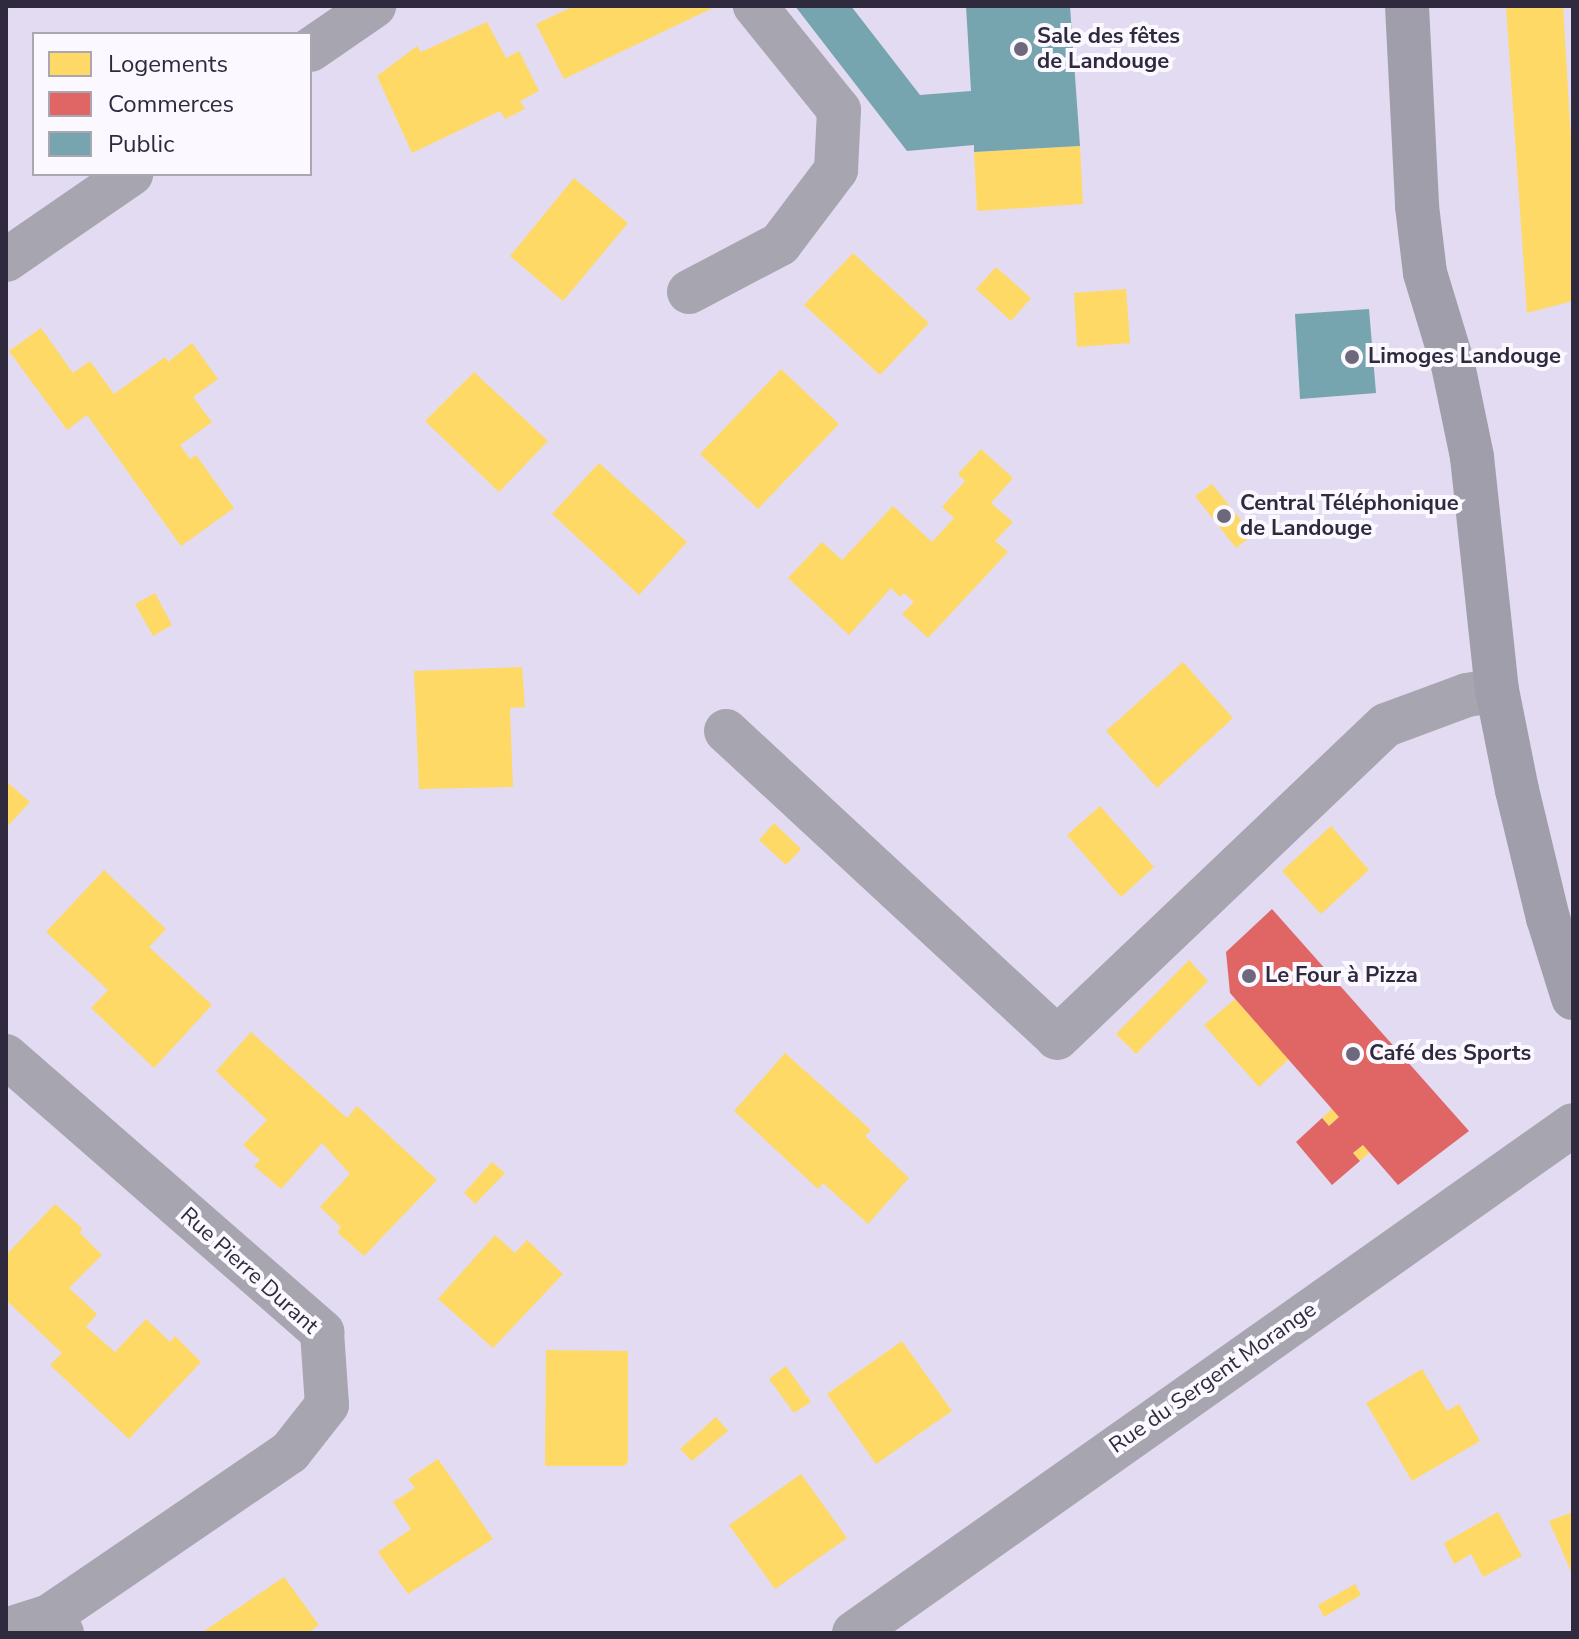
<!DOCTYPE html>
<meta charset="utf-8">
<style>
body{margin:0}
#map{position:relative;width:1579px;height:1639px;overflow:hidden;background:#e2dbf1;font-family:"Nunito Sans",sans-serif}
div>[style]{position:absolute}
.homes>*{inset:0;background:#ffd966}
.shops>*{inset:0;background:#e06666}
.public>*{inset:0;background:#76a5af}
.minor>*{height:44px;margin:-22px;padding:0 22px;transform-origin:22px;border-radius:22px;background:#a7a5af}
.major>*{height:44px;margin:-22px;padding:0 22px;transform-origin:22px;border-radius:22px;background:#a19eab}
.dots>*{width:22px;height:22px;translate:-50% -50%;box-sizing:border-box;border:4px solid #fbf9ff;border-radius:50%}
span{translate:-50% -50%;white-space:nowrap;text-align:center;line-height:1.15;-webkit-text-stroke:8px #fbf9ff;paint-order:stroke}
.poi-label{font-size:22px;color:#302a3e;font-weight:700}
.left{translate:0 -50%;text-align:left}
.street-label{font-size:22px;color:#302a3e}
.frame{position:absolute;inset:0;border:8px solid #302a3e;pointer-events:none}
.legend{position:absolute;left:32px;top:32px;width:280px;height:144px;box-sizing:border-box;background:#fbf9ff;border:2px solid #aaa6b2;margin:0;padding:10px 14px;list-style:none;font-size:24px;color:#302a3e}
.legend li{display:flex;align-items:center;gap:16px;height:40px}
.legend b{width:40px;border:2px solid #aaa6b2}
</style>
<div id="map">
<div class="homes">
<i style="clip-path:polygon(574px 6px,717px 6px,564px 79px,536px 24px)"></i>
<i style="clip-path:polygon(1506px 6px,1563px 6px,1573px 175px,1573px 301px,1527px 313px)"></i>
<i style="clip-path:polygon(487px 22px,506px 58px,519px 51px,539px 91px,520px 101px,525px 109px,505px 119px,500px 111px,412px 153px,377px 76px,417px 46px,421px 52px)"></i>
<i style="clip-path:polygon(1080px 146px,1083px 204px,977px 211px,974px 152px)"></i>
<i style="clip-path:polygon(574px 178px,628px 223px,563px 301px,510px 256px)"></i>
<i style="clip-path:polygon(853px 253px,929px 323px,880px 375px,804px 305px)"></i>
<i style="clip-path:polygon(996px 267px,1031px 298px,1011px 321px,976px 289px)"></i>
<i style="clip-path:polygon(1126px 289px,1130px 343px,1077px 347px,1074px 293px)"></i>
<i style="clip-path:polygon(41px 328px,73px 373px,90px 361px,114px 394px,165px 357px,168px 362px,192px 343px,218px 379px,193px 397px,212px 422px,180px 445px,190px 459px,196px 455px,234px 508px,181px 546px,87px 415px,67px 430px,9px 351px)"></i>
<i style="clip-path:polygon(781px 369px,839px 424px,758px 509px,700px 454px)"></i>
<i style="clip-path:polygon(474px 372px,548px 441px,499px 492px,425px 421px)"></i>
<i style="clip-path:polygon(981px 449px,1013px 478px,991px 503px,1013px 522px,995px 541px,1008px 552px,928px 638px,902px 614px,914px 602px,904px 593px,900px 597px,891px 588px,849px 635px,788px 578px,822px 542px,842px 560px,893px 506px,932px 542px,954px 518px,942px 507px,965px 481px,958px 474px)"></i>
<i style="clip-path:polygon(599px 463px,687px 542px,639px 595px,552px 514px)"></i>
<i style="clip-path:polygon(1212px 484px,1253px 535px,1236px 548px,1195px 496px)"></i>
<i style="clip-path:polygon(155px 593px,172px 625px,153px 636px,135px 604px)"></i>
<i style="clip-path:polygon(1183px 662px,1233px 718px,1157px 788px,1106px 731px)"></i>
<i style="clip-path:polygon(522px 667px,525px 707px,510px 708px,513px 787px,419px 789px,414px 671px)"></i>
<i style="clip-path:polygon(6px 781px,30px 802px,6px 828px)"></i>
<i style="clip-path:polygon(1100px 806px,1154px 867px,1121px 897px,1067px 835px)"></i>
<i style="clip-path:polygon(774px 823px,801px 849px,786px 865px,759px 840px)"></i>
<i style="clip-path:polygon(1331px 826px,1369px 870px,1321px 914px,1282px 871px)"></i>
<i style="clip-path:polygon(104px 870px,166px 929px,149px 947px,212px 1005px,154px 1068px,91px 1008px,108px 990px,46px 932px)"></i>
<i style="clip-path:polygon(1189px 960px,1208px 981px,1136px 1054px,1116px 1034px)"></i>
<i style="clip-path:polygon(1235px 999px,1289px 1059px,1259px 1087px,1204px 1025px)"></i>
<i style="clip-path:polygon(251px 1032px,347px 1118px,357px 1106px,437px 1180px,364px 1256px,337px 1232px,341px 1227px,320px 1207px,350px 1174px,322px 1143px,281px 1189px,254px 1166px,260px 1160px,243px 1145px,267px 1120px,216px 1071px)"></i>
<i style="clip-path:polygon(785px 1053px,871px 1130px,865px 1136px,909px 1178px,868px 1224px,823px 1183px,818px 1189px,734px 1111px)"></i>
<i style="clip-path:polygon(1332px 1109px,1339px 1117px,1329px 1126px,1322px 1118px)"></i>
<i style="clip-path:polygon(1363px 1145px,1370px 1152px,1360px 1161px,1353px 1153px)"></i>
<i style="clip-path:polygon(492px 1162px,505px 1173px,475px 1204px,464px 1193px)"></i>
<i style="clip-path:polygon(55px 1204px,82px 1228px,80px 1233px,102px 1255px,69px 1288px,97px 1314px,86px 1327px,115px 1352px,146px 1319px,170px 1342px,175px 1336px,201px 1362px,129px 1439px,50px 1365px,62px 1353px,6px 1300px,6px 1255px)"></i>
<i style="clip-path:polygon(495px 1235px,515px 1253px,527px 1240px,563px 1274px,493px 1348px,438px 1299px)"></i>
<i style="clip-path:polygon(902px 1341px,952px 1411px,876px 1464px,827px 1394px)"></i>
<i style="clip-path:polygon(546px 1350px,628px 1351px,628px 1462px,624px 1466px,545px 1466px)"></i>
<i style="clip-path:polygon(786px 1366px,811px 1402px,794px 1413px,769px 1379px)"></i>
<i style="clip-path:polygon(1422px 1369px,1447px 1411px,1459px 1404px,1480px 1441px,1412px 1481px,1366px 1403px)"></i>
<i style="clip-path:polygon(716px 1417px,728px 1431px,692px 1461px,680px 1449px)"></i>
<i style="clip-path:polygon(438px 1459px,493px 1539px,408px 1594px,378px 1552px,411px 1529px,393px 1502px,415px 1488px,408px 1479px)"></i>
<i style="clip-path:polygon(801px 1474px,847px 1538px,775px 1589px,729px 1525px)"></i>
<i style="clip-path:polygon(1498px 1512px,1522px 1556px,1483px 1577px,1471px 1554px,1454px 1564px,1444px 1543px)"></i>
<i style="clip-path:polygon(1573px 1512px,1573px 1576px,1549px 1521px)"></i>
<i style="clip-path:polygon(284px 1577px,319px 1625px,308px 1633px,201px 1633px)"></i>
<i style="clip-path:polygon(1355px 1584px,1361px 1595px,1324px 1617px,1318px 1605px)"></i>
</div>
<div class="shops">
<i style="clip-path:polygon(1272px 909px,1469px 1131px,1398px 1185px,1363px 1145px,1353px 1153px,1360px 1161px,1332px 1185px,1296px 1142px,1322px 1118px,1329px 1126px,1339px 1117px,1230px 993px,1226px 952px)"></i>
</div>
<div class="public">
<i style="clip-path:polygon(795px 6px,851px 6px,920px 95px,971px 91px,966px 6px,1070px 6px,1080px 146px,974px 152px,974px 145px,907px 151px)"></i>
<i style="clip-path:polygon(1369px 309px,1376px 393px,1300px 399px,1295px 314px)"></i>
</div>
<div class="minor">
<i style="left:310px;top:50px;width:78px;rotate:-34.5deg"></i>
<i style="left:6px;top:260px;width:152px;rotate:-34.5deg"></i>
<i style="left:689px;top:292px;width:103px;rotate:-27.8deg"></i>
<i style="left:780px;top:244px;width:93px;rotate:-52.9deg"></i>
<i style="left:836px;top:170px;width:60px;rotate:-87.1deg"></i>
<i style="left:839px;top:110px;width:134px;rotate:-128.9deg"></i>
<i style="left:726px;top:731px;width:451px;rotate:42.8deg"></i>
<i style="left:1057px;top:1038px;width:454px;rotate:-43.6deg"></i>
<i style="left:1386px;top:725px;width:86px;rotate:-20.3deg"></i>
<i style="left:1467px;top:695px;width:30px;rotate:-9deg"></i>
<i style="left:6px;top:1056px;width:420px;rotate:41.1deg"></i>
<i style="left:322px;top:1332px;width:73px;rotate:86.1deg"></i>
<i style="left:327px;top:1405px;width:60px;rotate:128.2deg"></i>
<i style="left:290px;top:1452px;width:291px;rotate:145.7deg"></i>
<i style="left:6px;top:1630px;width:46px;rotate:-17.7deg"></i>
<i style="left:50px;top:1616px;width:21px;rotate:55deg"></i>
<i style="left:854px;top:1633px;width:880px;rotate:-35.24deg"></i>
</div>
<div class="major">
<i style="left:1407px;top:6px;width:200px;rotate:87.1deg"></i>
<i style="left:1417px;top:206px;width:67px;rotate:83.2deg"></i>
<i style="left:1425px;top:273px;width:96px;rotate:73.1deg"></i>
<i style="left:1453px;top:365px;width:94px;rotate:78.3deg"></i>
<i style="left:1472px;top:457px;width:234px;rotate:83.9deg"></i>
<i style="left:1497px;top:690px;width:102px;rotate:78.7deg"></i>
<i style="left:1517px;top:790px;width:132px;rotate:76.4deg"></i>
<i style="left:1548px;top:918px;width:84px;rotate:72.6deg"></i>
</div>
<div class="dots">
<i style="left:1021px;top:49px;background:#6e687d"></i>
<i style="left:1352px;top:357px;background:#6e687d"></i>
<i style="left:1224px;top:516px;background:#6e687d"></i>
<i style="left:1249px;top:976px;background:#6e687d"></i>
<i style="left:1353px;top:1054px;background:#6e687d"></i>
</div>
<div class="poi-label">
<span class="left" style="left:1037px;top:49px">Sale des fêtes<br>de Landouge</span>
<span class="left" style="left:1368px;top:357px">Limoges Landouge</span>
<span class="left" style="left:1240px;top:516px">Central Téléphonique<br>de Landouge</span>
<span class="left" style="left:1265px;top:976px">Le Four à Pizza</span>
<span class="left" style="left:1369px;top:1054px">Café des Sports</span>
</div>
<div class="street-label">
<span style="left:249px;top:1271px;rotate:42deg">Rue Pierre Durant</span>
<span style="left:1213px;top:1378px;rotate:-35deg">Rue du Sergent Morange</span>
</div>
<div class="frame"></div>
<ul class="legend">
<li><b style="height:22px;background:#ffd966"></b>Logements</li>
<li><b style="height:22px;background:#e06666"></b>Commerces</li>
<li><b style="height:22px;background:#76a5af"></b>Public</li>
</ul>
</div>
